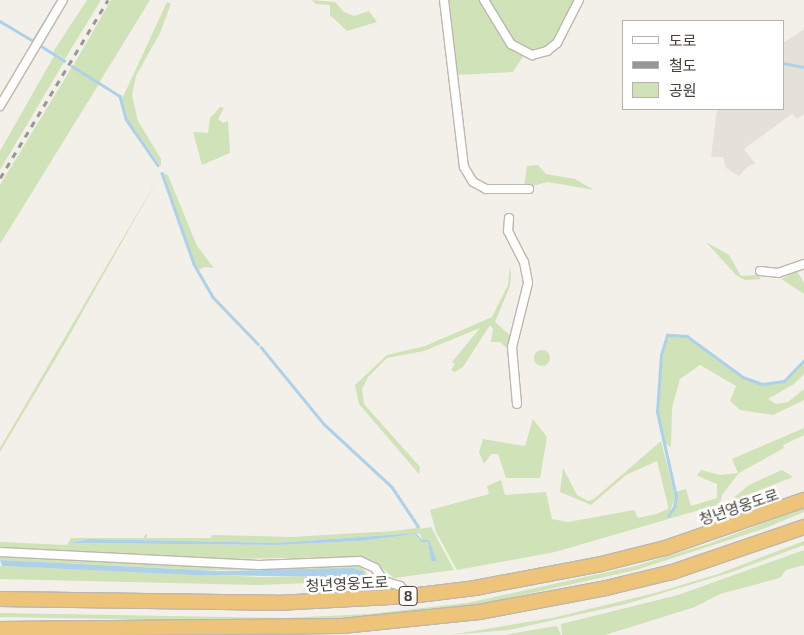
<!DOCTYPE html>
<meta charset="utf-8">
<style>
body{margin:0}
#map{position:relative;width:804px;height:635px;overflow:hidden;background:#f3f0e9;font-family:"Exo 2","Noto Sans KR",sans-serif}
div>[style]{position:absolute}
.residential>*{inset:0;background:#e6e1d8}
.green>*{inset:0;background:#d0e2b7}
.round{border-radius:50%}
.water>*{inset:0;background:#add1e8}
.stream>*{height:2.5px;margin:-1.25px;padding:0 1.25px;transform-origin:1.25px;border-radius:1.25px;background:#add1e8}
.roads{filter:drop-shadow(1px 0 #bdb7ad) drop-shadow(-1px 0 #bdb7ad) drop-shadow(0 1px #bdb7ad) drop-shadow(0 -1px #bdb7ad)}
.street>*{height:8px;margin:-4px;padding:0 4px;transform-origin:4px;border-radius:4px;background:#fff}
.highway>*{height:14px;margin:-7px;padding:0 7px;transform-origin:7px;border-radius:7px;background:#edc47a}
.rail>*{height:2.5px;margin-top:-1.25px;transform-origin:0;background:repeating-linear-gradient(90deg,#979797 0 6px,transparent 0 12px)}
span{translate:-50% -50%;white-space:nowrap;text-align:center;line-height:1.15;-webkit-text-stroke:5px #fff;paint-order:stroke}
.shield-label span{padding:1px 4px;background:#fff;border:1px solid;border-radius:4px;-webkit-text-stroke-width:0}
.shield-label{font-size:14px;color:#464038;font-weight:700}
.street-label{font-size:15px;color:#464038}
.legend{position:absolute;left:622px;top:20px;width:162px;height:90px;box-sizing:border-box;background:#fff;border:1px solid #b5b3af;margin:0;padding:6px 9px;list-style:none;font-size:15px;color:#464038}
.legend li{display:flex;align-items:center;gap:10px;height:25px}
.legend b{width:25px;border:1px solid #b5b3af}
</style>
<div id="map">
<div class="residential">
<i style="clip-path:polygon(804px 29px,804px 114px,797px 119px,792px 114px,744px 149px,756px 164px,748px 166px,739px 176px,726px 168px,723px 157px,711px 157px,717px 109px,783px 109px,783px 43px)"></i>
</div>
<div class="green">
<i style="clip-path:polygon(87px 0,101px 0,65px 59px,53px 52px)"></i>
<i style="clip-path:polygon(111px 0,150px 0,99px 83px,73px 66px)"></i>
<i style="clip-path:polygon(312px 0,335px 2px,344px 12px,354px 16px,369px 11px,377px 22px,347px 31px,330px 15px,330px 5px,316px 4px)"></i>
<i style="clip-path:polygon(446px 0,482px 0,510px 45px,524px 55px,513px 72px,455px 75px)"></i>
<i style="clip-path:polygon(484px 0,579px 0,556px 43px,539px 53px,517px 49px)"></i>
<i style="clip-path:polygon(167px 2px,171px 4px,160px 33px,136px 76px,132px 95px,138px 121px,161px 159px,161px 166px,127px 119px,122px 99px)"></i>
<i style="clip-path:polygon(54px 56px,64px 62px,0 170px,0 151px)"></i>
<i style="clip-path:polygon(72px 67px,99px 84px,0 244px,0 185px)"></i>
<i style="clip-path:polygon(220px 107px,224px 108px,218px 119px,223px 123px,228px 121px,230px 153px,202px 165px,193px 132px,208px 133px,210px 118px)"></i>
<i style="clip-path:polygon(538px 165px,546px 174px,575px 179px,594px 190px,548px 182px,524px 188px,527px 166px)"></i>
<i style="clip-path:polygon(161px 173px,65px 343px,0 452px,0 448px)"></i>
<i style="clip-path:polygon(162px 173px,168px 175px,197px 246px,214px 268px,205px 267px,198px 270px,194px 264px)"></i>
<i style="clip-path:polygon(706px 242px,729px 255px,741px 276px,758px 275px,761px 279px,745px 280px,736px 275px)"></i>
<i style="clip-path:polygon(510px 266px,511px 275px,510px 286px,495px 322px,512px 337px,511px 352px,500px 342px,491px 342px,493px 329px,490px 325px,463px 367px,455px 372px,451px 370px,455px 364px,452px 362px,480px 328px,424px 351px,387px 358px,368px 377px,362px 389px,364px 404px,420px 467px,419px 474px,359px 404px,355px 385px,387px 355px,425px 346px,492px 317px,508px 285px)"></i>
<i style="clip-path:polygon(797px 271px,804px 283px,804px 294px,781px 279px)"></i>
<i style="clip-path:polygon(677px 334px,695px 342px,742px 378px,762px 384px,784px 381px,804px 361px,804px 374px,794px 384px,768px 399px,776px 404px,788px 402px,804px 389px,804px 400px,773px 415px,740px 410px,730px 401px,736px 386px,700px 365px,680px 379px,672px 408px,671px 447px,663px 442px,658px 412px,664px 343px,667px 335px)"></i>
<i class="round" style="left:534px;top:350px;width:16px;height:16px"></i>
<i style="clip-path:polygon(533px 419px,547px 437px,540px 478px,506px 478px,498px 454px,491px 454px,484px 464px,479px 452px,483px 439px,525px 446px)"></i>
<i style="clip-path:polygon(804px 428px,804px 435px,783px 445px,784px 448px,739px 473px,722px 495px,720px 504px,555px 552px,457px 570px,436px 532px,430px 510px,489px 494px,487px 486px,501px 480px,505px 495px,546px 492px,552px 519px,568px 522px,634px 510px,638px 518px,656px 514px,668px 509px,668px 506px,657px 461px,626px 475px,591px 505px,560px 492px,563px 468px,577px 495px,588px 501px,594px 499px,661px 441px,675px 497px,668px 517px,675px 507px,676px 501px,675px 492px,686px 489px,691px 506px,717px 498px,717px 484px,700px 477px,697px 475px,701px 470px,720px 475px,738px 473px,732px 459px)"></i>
<i style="clip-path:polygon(782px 470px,793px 477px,727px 503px,749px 485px)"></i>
<i style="clip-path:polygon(804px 508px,804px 512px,763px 529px,636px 570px,468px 607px,360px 618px,285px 622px,0 617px,0 613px,285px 618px,369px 614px,467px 603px,635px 566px,708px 544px)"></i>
<i style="clip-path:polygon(evenodd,418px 525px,420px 529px,431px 527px,454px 570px,394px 578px,373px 561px,362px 557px,228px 559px,0 547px,0 542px,67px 545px,71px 538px,143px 538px,147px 533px,147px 538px,210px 538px,213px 535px,291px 537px,394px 531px,416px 528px,418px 525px,416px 533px,420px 534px,422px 540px,429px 540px,437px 561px,431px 561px,428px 541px,421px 542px,415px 534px,361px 541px,276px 545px,69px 543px,90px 539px,276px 543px,416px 533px)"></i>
<i style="clip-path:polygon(804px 541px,804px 545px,732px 572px,626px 604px,509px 630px,450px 635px,552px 618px,655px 593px,718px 574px)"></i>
<i style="clip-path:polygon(804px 550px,804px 565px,786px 570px,780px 578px,720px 594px,695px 607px,605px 635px,562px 635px,561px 624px,678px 595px)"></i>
<i style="clip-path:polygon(0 557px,240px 568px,354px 565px,363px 568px,370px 578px,369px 581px,257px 585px,0 579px,0 566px,261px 577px,356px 575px,360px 570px,203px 570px,0 560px)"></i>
<i style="clip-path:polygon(557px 626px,561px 635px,504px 635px,550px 627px)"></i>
</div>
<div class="water">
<i style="clip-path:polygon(416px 533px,422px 540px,429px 540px,437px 561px,431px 561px,428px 542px,421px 542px,415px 534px,361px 541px,276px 545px,69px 543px,90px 539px,276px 543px)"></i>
<i style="clip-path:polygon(0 560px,219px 571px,353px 568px,364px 572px,365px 577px,197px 575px,2px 566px)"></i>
</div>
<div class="stream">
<i style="left:0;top:21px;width:39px;rotate:31deg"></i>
<i style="left:33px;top:41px;width:48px;rotate:-58.6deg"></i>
<i style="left:38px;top:44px;width:31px;rotate:32deg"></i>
<i style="left:783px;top:63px;width:21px;rotate:11deg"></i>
<i style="left:72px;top:66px;width:57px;rotate:32deg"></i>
<i style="left:120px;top:96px;width:24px;rotate:75deg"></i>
<i style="left:126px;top:119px;width:56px;rotate:55.2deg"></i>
<i style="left:162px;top:173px;width:96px;rotate:70.6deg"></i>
<i style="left:194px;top:264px;width:38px;rotate:60deg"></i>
<i style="left:213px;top:297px;width:65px;rotate:46.2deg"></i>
<i style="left:261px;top:347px;width:99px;rotate:50.7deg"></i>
<i style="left:324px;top:424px;width:93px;rotate:42.8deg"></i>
<i style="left:392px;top:487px;width:47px;rotate:56.3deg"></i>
<i style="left:668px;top:516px;width:11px;rotate:-56deg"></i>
<i style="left:674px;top:507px;width:10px;rotate:-79deg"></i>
<i style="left:676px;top:497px;width:87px;rotate:-102.6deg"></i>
<i style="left:657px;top:412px;width:57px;rotate:-86deg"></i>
<i style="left:661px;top:355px;width:21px;rotate:-73deg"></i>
<i style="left:667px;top:335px;width:20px;rotate:3deg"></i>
<i style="left:687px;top:336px;width:69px;rotate:36.2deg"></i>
<i style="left:743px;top:377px;width:20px;rotate:20deg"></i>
<i style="left:762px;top:384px;width:22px;rotate:-8deg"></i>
<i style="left:784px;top:381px;width:29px;rotate:-46deg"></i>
</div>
<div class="roads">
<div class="street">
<i style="left:444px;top:0;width:168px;rotate:83.2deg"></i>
<i style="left:464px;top:167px;width:17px;rotate:59deg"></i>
<i style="left:473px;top:182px;width:15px;rotate:28deg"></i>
<i style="left:486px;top:189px;width:43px"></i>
<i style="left:484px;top:0;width:52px;rotate:58.5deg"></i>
<i style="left:511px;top:44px;width:24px;rotate:28deg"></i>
<i style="left:532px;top:55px;width:16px;rotate:-15deg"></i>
<i style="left:547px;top:51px;width:13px;rotate:-39deg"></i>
<i style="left:557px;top:43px;width:48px;rotate:-62.9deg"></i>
<i style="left:0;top:106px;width:123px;rotate:-59.3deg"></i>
<i style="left:509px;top:218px;width:13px;rotate:94deg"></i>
<i style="left:508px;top:231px;width:35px;rotate:63deg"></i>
<i style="left:524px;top:262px;width:21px;rotate:79deg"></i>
<i style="left:528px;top:283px;width:66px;rotate:104deg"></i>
<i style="left:512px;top:347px;width:57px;rotate:85deg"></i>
<i style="left:760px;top:271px;width:18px;rotate:6deg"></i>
<i style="left:778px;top:273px;width:28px;rotate:-19deg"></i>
<i style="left:0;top:552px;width:259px;rotate:2.9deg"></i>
<i style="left:259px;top:565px;width:101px;rotate:-2.3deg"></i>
<i style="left:360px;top:561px;width:17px;rotate:25deg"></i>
<i style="left:375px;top:568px;width:16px;rotate:55deg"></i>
<i style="left:384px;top:581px;width:17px;rotate:17deg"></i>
<i style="left:400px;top:586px;width:14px;rotate:45deg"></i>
</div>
<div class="highway">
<i style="left:0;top:599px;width:276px;rotate:0.8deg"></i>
<i style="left:276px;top:603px;width:134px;rotate:-3deg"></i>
<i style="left:410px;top:596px;width:65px;rotate:-7deg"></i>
<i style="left:475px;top:588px;width:128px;rotate:-10.8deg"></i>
<i style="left:601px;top:564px;width:66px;rotate:-14deg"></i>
<i style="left:665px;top:548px;width:147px;rotate:-19.1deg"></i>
<i style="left:0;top:629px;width:342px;rotate:-0.5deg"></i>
<i style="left:342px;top:626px;width:138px;rotate:-5.8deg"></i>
<i style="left:479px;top:612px;width:129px;rotate:-10.7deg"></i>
<i style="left:606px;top:588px;width:68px;rotate:-13.6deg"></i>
<i style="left:672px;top:572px;width:139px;rotate:-18.8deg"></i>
</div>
</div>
<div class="rail">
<i style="left:0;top:178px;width:208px;rotate:-58.8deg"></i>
</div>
<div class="shield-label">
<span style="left:408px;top:596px">8</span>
</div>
<div class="street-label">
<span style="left:739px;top:507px;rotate:-19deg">청년영웅도로</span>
<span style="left:347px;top:584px;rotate:-3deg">청년영웅도로</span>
</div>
<ul class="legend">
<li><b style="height:6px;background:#fff"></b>도로</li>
<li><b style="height:6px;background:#979797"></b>철도</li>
<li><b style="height:14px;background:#d0e2b7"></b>공원</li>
</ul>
</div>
